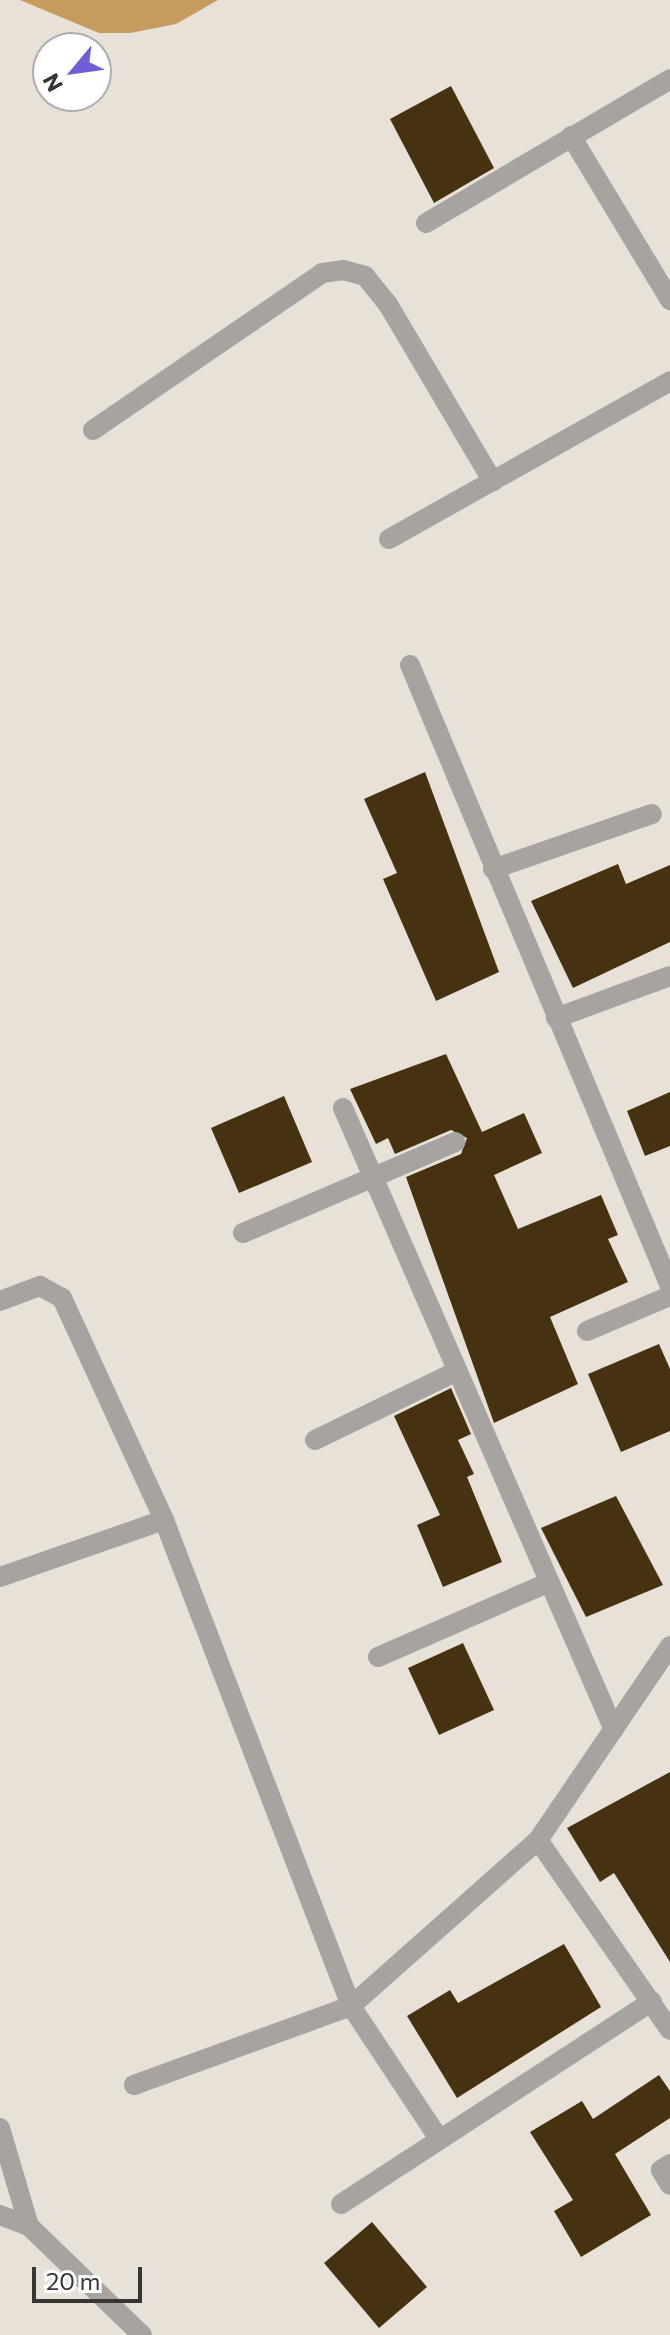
<!DOCTYPE html>
<style>
body{margin:0}
#map{position:relative;width:670px;height:2335px;overflow:hidden;background:#e7e1d8;font-family:Commissioner,sans-serif}
div>[style]{position:absolute}
.water>*{inset:0;background:#c69c5e}
.building>*{inset:0;background:#463210}
.minor>*{height:20px;margin:-10px;padding:0 10px;transform-origin:10px;border-radius:10px;background:#a6a3a0}
span{translate:-50% -50%;white-space:nowrap;text-align:center;line-height:1.15;-webkit-text-stroke:8px #fff;paint-order:stroke}
.north{position:absolute;left:32px;top:32px;width:80px;height:80px;box-sizing:border-box;background:#fff;border:2px solid #afaead;border-radius:50%;rotate:241deg;font-size:22px;font-weight:700;line-height:32px;text-align:center;color:#383532}
.north::after{content:'';display:block;margin:auto;width:28px;height:36px;background:#705dd7;clip-path:polygon(50% 0,100% 100%,50% 72%,0 100%)}
.scale{position:absolute;left:32px;top:2267px;width:110px;height:36px;box-sizing:border-box;border:4px solid #383532;border-top:0;padding-left:10px;font-size:24px;line-height:28px;white-space:nowrap;color:#383532;-webkit-text-stroke:6px #fff;paint-order:stroke}
</style>
<div id="map">
<div class="water">
<i style="clip-path:polygon(20px 0,218px 0,176px 24px,130px 33px,99px 33px)"></i>
</div>
<div class="building">
<i style="clip-path:polygon(451px 86px,494px 168px,434px 203px,390px 119px)"></i>
<i style="clip-path:polygon(425px 772px,499px 972px,436px 1001px,383px 879px,397px 873px,364px 799px)"></i>
<i style="clip-path:polygon(618px 864px,626px 884px,670px 865px,670px 942px,573px 988px,531px 901px)"></i>
<i style="clip-path:polygon(446px 1054px,482px 1132px,524px 1113px,542px 1153px,494px 1175px,518px 1229px,601px 1195px,618px 1235px,608px 1239px,628px 1282px,550px 1317px,578px 1384px,494px 1423px,406px 1177px,461px 1154px,467px 1138px,451px 1130px,395px 1154px,388px 1138px,376px 1144px,350px 1089px)"></i>
<i style="clip-path:polygon(670px 1092px,670px 1146px,645px 1156px,627px 1111px)"></i>
<i style="clip-path:polygon(284px 1096px,312px 1162px,239px 1193px,211px 1128px)"></i>
<i style="clip-path:polygon(659px 1344px,670px 1369px,670px 1431px,621px 1452px,588px 1374px)"></i>
<i style="clip-path:polygon(451px 1388px,471px 1434px,458px 1440px,474px 1474px,467px 1477px,502px 1562px,443px 1587px,417px 1525px,440px 1515px,394px 1416px)"></i>
<i style="clip-path:polygon(616px 1496px,663px 1585px,586px 1617px,541px 1528px)"></i>
<i style="clip-path:polygon(463px 1643px,494px 1710px,439px 1735px,408px 1668px)"></i>
<i style="clip-path:polygon(670px 1772px,670px 1962px,614px 1873px,600px 1882px,567px 1828px)"></i>
<i style="clip-path:polygon(564px 1944px,601px 2007px,457px 2098px,407px 2016px,450px 1990px,458px 2003px)"></i>
<i style="clip-path:polygon(659px 2075px,670px 2091px,670px 2118px,615px 2154px,651px 2215px,581px 2257px,554px 2211px,573px 2200px,530px 2132px,582px 2101px,593px 2119px)"></i>
<i style="clip-path:polygon(372px 2222px,427px 2287px,379px 2328px,324px 2263px)"></i>
</div>
<div class="minor">
<i style="left:571px;top:136px;width:192px;rotate:58.9deg"></i>
<i style="left:426px;top:223px;width:283px;rotate:-30.5deg"></i>
<i style="left:93px;top:430px;width:278px;rotate:-34.4deg"></i>
<i style="left:322px;top:273px;width:21px;rotate:-8deg"></i>
<i style="left:343px;top:270px;width:23px;rotate:15deg"></i>
<i style="left:365px;top:276px;width:38px;rotate:51deg"></i>
<i style="left:389px;top:306px;width:204px;rotate:59.4deg"></i>
<i style="left:389px;top:539px;width:322px;rotate:-29.3deg"></i>
<i style="left:410px;top:665px;width:673px;rotate:67.28deg"></i>
<i style="left:493px;top:869px;width:168px;rotate:-19.1deg"></i>
<i style="left:556px;top:1018px;width:121px;rotate:-20.2deg"></i>
<i style="left:343px;top:1108px;width:678px;rotate:66.46deg"></i>
<i style="left:243px;top:1233px;width:231px;rotate:-23.2deg"></i>
<i style="left:0;top:1301px;width:43px;rotate:-20.6deg"></i>
<i style="left:40px;top:1286px;width:25px;rotate:29deg"></i>
<i style="left:62px;top:1298px;width:244px;rotate:65.3deg"></i>
<i style="left:164px;top:1520px;width:521px;rotate:68.95deg"></i>
<i style="left:351px;top:2006px;width:156px;rotate:56.5deg"></i>
<i style="left:587px;top:1331px;width:90px;rotate:-22.9deg"></i>
<i style="left:315px;top:1440px;width:158px;rotate:-25.9deg"></i>
<i style="left:0;top:1577px;width:174px;rotate:-19.2deg"></i>
<i style="left:670px;top:1646px;width:235px;rotate:124.2deg"></i>
<i style="left:538px;top:1840px;width:231px;rotate:55.2deg"></i>
<i style="left:378px;top:1657px;width:184px;rotate:-23.6deg"></i>
<i style="left:134px;top:2085px;width:231px;rotate:-20deg"></i>
<i style="left:351px;top:2006px;width:250px;rotate:-41.6deg"></i>
<i style="left:0;top:2128px;width:102px;rotate:73.5deg"></i>
<i style="left:670px;top:2164px;width:11px;rotate:146deg"></i>
<i style="left:661px;top:2170px;width:17px;rotate:59deg"></i>
<i style="left:341px;top:2204px;width:371px;rotate:-33.1deg"></i>
<i style="left:0;top:2215px;width:31px;rotate:21deg"></i>
<i style="left:29px;top:2226px;width:157px;rotate:44deg"></i>
</div>
<div class="north">N</div>
<div class="scale">20 m</div>
</div>
